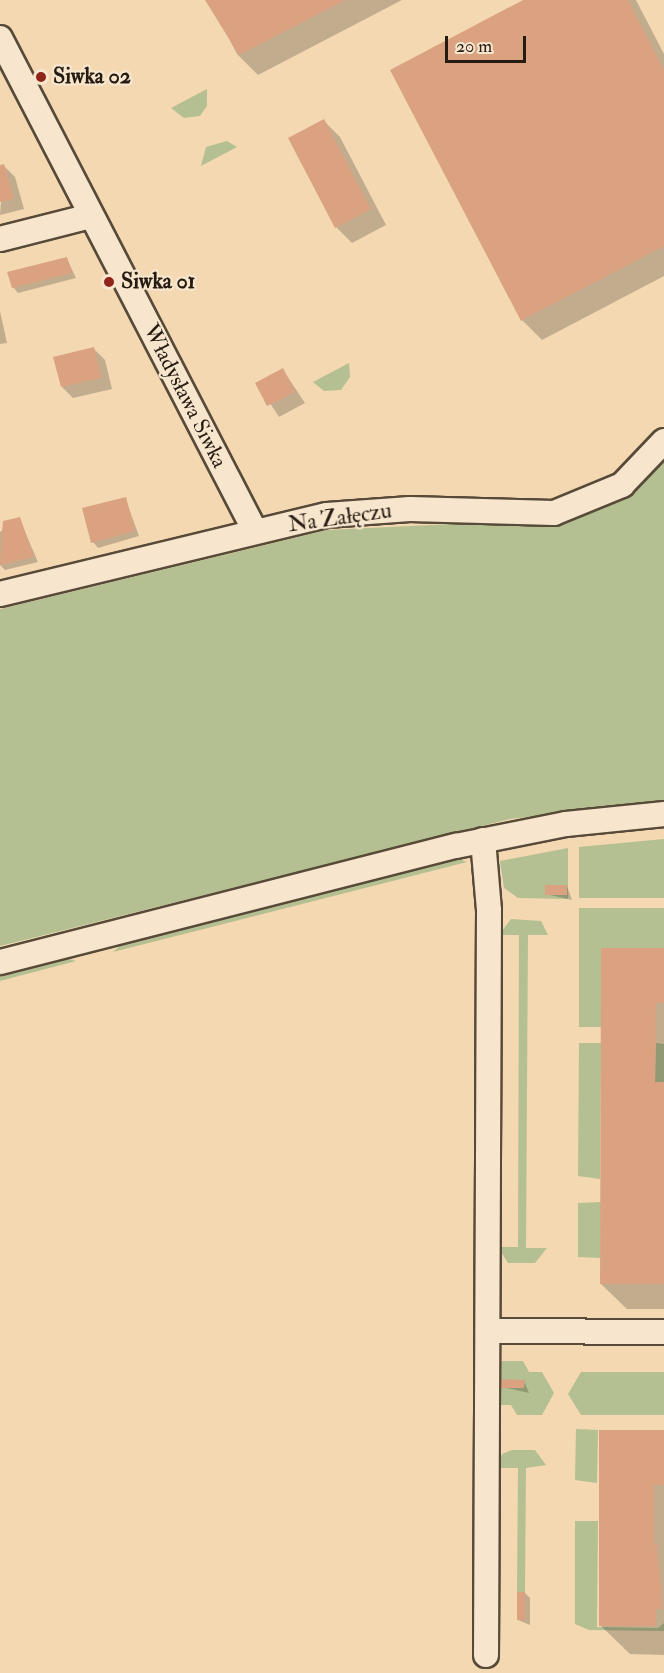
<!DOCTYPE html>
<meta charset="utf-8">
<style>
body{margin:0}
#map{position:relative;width:664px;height:1673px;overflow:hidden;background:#f3d8b2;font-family:"IM FELL Double Pica",serif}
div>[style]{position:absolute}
.green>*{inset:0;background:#b4c091}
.shadow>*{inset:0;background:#0003}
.building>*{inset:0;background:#daa281}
.roads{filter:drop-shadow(2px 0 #584a39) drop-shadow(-2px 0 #584a39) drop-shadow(0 2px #584a39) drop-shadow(0 -2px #584a39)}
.minor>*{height:24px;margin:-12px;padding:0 12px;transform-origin:12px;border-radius:12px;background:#f7e6cd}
.dots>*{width:16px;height:16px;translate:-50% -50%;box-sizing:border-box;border:3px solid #f7e6cd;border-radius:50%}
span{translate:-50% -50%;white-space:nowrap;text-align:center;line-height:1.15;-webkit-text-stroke:4.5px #f7e6cd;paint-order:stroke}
.poi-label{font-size:22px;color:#251b11;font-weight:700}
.left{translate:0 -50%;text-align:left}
.street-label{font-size:22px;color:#251b11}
.scale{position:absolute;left:445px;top:36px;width:81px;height:27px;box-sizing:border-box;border:3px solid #251b11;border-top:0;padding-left:8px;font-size:18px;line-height:21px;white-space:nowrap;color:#251b11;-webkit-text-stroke:4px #f7e6cd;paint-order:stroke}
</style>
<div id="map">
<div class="green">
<i style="clip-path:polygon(207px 89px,207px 106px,200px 116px,184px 118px,171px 108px)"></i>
<i style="clip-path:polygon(227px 141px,237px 147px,201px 166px,206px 147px)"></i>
<i style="clip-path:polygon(349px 363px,350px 377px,341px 390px,324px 391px,313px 382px)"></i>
<i style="clip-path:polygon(664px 454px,664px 801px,510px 819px,0 946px,0 609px,327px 530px,577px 518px,617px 497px)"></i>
<i style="clip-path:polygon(664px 839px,664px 898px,579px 898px,579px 847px)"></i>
<i style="clip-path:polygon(568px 848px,568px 899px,518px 898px,504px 888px,500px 861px)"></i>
<i style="clip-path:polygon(459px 859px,467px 862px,113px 952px,120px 946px)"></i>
<i style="clip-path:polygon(579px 908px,664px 908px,664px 948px,601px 1027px,579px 1027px)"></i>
<i style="clip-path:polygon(511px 919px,541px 921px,548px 935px,528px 935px,526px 1248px,547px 1248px,535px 1263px,508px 1263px,498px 1247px,518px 1247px,519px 935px,499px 935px)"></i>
<i style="clip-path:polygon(69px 959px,76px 961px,0 981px,0 977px)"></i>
<i style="clip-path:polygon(579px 1043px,601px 1043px,600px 1179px,578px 1176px)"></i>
<i style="clip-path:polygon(656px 1043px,664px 1044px,664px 1082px,655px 1082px)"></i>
<i style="clip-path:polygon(601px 1202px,600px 1258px,578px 1257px,578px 1203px)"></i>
<i style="clip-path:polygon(498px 1361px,523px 1361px,529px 1372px,542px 1372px,554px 1393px,542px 1415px,517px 1415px,511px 1405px,498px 1405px)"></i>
<i style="clip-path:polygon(581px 1372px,664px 1372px,664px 1415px,581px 1415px,568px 1394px)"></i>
<i style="clip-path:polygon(576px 1429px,598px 1430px,597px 1483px,575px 1480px)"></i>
<i style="clip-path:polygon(512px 1450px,535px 1450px,546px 1465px,526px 1468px,525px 1592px,517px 1592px,518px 1468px,497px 1468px,502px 1454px)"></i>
<i style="clip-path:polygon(575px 1521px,598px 1521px,597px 1627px,658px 1628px,664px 1623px,664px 1631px,589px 1630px,575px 1624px)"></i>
</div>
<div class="shadow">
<i style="clip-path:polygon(209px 0,402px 0,258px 75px,237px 54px)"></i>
<i style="clip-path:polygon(526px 0,636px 0,664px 54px,664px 276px,542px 340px,522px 320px)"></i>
<i style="clip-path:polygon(324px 121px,340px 137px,386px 225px,352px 243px,336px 227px)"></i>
<i style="clip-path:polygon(4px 166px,15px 177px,24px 209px,0 215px)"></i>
<i style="clip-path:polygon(67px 259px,76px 278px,18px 293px,13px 287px)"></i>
<i style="clip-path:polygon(0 311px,7px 343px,0 344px)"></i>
<i style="clip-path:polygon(94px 349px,105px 360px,112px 389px,73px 398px,62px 387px)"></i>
<i style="clip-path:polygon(283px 370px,305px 403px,279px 417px,257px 383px)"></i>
<i style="clip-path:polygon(125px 498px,139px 536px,98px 548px,93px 542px)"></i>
<i style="clip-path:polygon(19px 518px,38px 562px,5px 570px,0 565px,0 532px)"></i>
<i style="clip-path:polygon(567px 886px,572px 900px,546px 894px)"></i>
<i style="clip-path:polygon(664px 950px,664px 1309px,627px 1309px,601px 1284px)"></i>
<i style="clip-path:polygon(524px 1381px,529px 1393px,502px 1387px)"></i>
<i style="clip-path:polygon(664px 1431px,664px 1655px,630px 1654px,600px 1625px)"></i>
<i style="clip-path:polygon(525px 1593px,530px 1598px,530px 1625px,518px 1620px)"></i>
</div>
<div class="building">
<i style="clip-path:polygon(205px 0,346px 0,239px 55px)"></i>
<i style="clip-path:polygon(523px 0,628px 0,664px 70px,664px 246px,521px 321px,390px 70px)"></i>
<i style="clip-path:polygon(324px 119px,371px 209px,335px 228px,288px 138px)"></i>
<i style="clip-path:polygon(4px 164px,14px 199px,0 202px,0 165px)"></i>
<i style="clip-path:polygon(67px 257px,72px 273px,12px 288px,7px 272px)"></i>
<i style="clip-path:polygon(94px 347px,102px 378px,61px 387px,53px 357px)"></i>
<i style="clip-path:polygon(283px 368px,295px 392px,267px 406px,255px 383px)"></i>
<i style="clip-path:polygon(126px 497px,135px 531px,91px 543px,82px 508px)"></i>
<i style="clip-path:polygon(20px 517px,34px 557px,0 565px,3px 521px)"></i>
<i style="clip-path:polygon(545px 885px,567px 885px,567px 895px,545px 895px)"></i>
<i style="clip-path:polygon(601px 948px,664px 948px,664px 1003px,656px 1003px,655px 1082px,664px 1082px,664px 1284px,600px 1284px)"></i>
<i style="clip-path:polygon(501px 1379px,525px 1380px,524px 1388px,500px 1388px)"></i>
<i style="clip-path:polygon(599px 1430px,664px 1430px,664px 1485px,654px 1485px,654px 1544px,663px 1546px,657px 1546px,663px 1609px,656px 1609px,656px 1626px,599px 1626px)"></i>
<i style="clip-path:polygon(517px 1592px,525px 1592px,525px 1620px,517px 1620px)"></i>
</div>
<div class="roads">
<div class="minor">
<i style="left:0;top:38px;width:555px;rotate:62.65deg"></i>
<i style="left:0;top:239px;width:94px;rotate:-14.2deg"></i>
<i style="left:0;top:594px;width:336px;rotate:-13.6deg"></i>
<i style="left:327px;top:515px;width:83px;rotate:-4.1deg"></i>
<i style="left:410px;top:509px;width:144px;rotate:1.6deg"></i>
<i style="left:554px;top:513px;width:74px;rotate:-22.4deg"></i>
<i style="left:622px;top:485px;width:61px;rotate:-46.3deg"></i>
<i style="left:483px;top:840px;width:70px;rotate:85.1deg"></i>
<i style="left:489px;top:910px;width:745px;rotate:90.23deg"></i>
<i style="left:0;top:962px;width:471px;rotate:-14.3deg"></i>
<i style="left:456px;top:846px;width:112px;rotate:-11.3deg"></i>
<i style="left:566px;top:824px;width:99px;rotate:-5.8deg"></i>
<i style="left:488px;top:1331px;width:176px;rotate:0.3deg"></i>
</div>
</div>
<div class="dots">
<i style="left:41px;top:77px;background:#8f2418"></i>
<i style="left:109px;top:282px;background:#8f2418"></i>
</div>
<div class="poi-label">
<span class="left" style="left:53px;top:77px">Siwka 02</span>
<span class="left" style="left:121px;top:282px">Siwka 01</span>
</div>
<div class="street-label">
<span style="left:185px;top:396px;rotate:63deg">Władysława Siwka</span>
<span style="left:340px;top:518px;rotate:-8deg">Na Załęczu</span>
</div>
<div class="scale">20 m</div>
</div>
